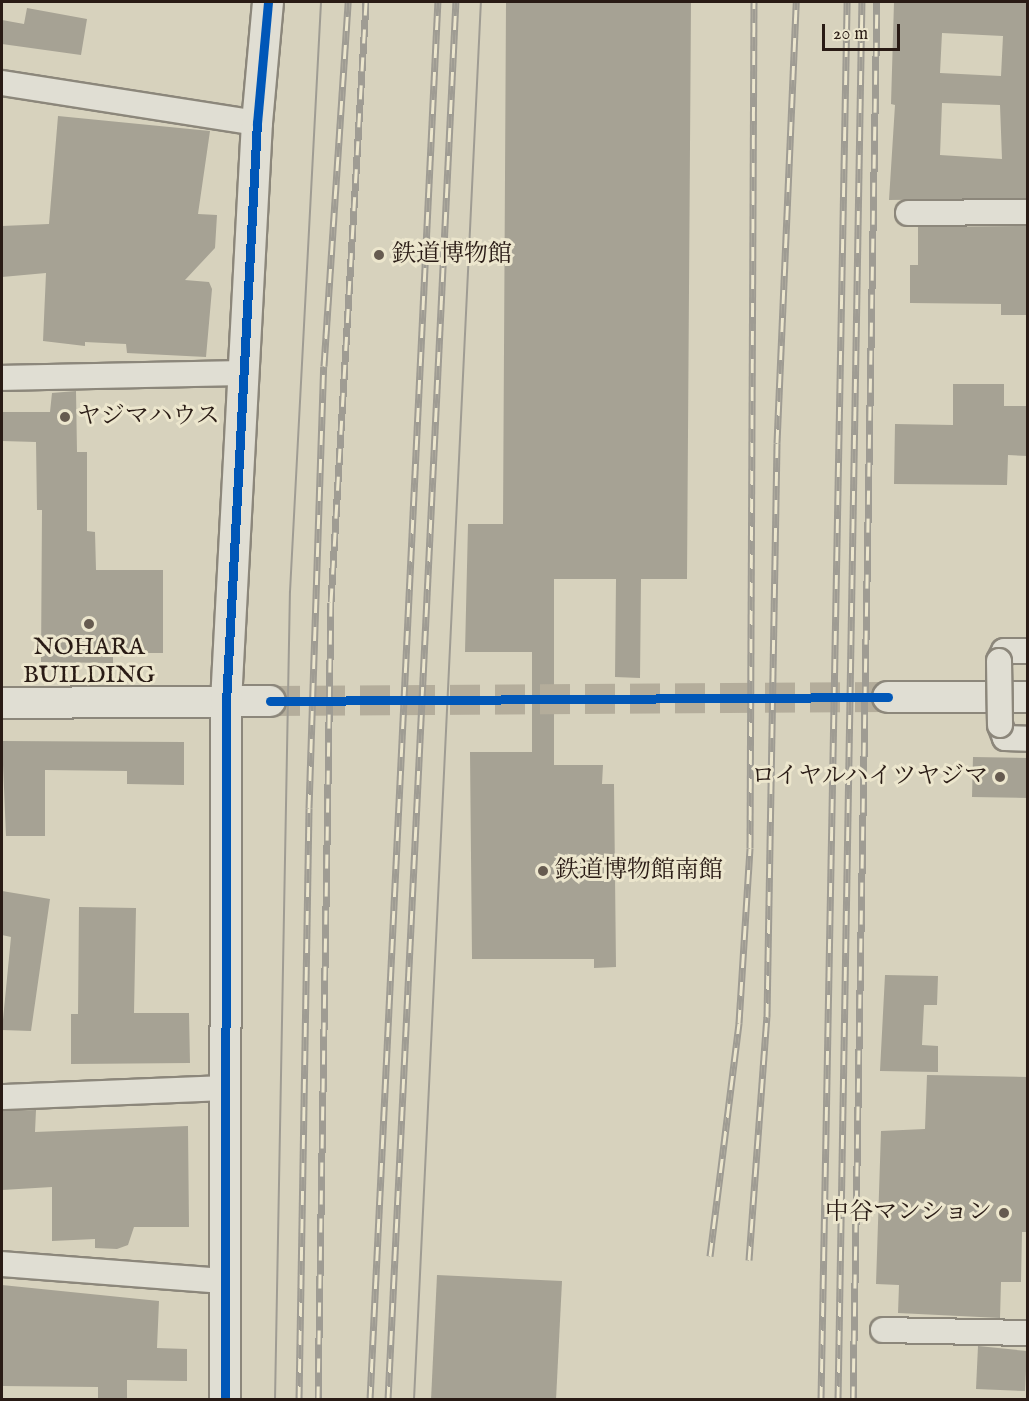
<!DOCTYPE html>
<meta charset="utf-8">
<style>
body{margin:0}
#map{position:relative;width:1029px;height:1401px;overflow:hidden;background:#d7d2bd;font-family:"IM FELL English","Noto Serif JP",serif}
div>[style]{position:absolute}
.building>*{inset:0;background:#a6a294}
.tertiary-tunnel>*{height:30px;margin-top:-15px;transform-origin:0;background:repeating-linear-gradient(90deg,#b4ad9b 0 30px,transparent 0 45px)}
.roads{filter:drop-shadow(2px 0 #8c877b) drop-shadow(-2px 0 #8c877b) drop-shadow(0 2px #8c877b) drop-shadow(0 -2px #8c877b)}
.minor>*{height:24px;margin:-12px;padding:0 12px;transform-origin:12px;border-radius:12px;background:#e0ded3}
.tertiary>*{height:30px;margin:-15px;padding:0 15px;transform-origin:15px;border-radius:15px;background:#e0ded3}
.tram>*{height:1.5px;margin:-0.75px;padding:0 0.75px;transform-origin:0.75px;border-radius:0.75px;background:#9f9c93}
.rail>*{height:7px;margin-top:-3.5px;transform-origin:0;background:repeating-linear-gradient(90deg,#ece6cd 0 14px,#9f9c93 0 28px);box-sizing:border-box;border-block:2px solid #9f9c93}
.bridges{filter:drop-shadow(2px 0 #8c877b) drop-shadow(-2px 0 #8c877b) drop-shadow(0 2px #8c877b) drop-shadow(0 -2px #8c877b)}
.minor-bridge>*{height:24px;margin:-12px;padding:0 12px;transform-origin:12px;border-radius:12px;background:#e0ded3}
.cycleway>*{height:9px;margin:-4.5px;padding:0 4.5px;transform-origin:4.5px;border-radius:4.5px;background:#0057b8}
.dots>*{width:16px;height:16px;translate:-50% -50%;box-sizing:border-box;border:3px solid #ece6cd;border-radius:50%}
span{translate:-50% -50%;white-space:nowrap;text-align:center;line-height:1.15;-webkit-text-stroke:6px #ece6cd;paint-order:stroke}
.poi-label{font-size:24px;color:#291b15}
.left{translate:0 -50%;text-align:left}
.right{translate:-100% -50%;text-align:right}
.frame{position:absolute;inset:0;border:3px solid #291b15;pointer-events:none}
.scale{position:absolute;left:822px;top:24px;width:78px;height:27px;box-sizing:border-box;border:3px solid #291b15;border-top:0;padding-left:8px;font-size:18px;line-height:21px;white-space:nowrap;color:#291b15;-webkit-text-stroke:4px #ece6cd;paint-order:stroke}
</style>
<div id="map">
<div class="building">
<i style="clip-path:polygon(506px 2px,691px 2px,687px 579px,641px 579px,640px 678px,615px 677px,616px 579px,554px 579px,554px 765px,603px 765px,602px 784px,614px 784px,616px 967px,594px 968px,594px 959px,472px 959px,470px 752px,532px 752px,532px 652px,465px 652px,468px 524px,503px 524px)"></i>
<i style="clip-path:polygon(evenodd,894px 2px,1028px 2px,1028px 198px,889px 200px,895px 105px,891px 104px,894px 2px,942px 33px,1003px 36px,1001px 76px,940px 73px,942px 33px,894px 2px,942px 103px,1000px 105px,1002px 159px,940px 155px,942px 103px)"></i>
<i style="clip-path:polygon(27px 8px,87px 19px,81px 55px,2px 44px,2px 20px,24px 24px)"></i>
<i style="clip-path:polygon(58px 116px,210px 131px,198px 214px,217px 215px,215px 248px,185px 280px,209px 282px,212px 289px,206px 357px,127px 353px,126px 344px,85px 342px,85px 346px,43px 341px,46px 273px,2px 277px,2px 226px,49px 224px)"></i>
<i style="clip-path:polygon(1028px 226px,1028px 315px,1001px 315px,1001px 304px,910px 303px,910px 265px,918px 265px,918px 227px)"></i>
<i style="clip-path:polygon(953px 384px,1004px 384px,1004px 406px,1028px 406px,1028px 456px,1008px 455px,1007px 485px,894px 484px,895px 424px,953px 425px)"></i>
<i style="clip-path:polygon(76px 391px,77px 452px,87px 452px,87px 531px,95px 532px,96px 570px,163px 570px,163px 653px,113px 653px,113px 663px,41px 662px,42px 510px,37px 510px,36px 442px,2px 441px,2px 412px,50px 412px,52px 393px)"></i>
<i style="clip-path:polygon(2px 741px,184px 742px,184px 785px,127px 784px,127px 771px,45px 770px,45px 836px,6px 836px)"></i>
<i style="clip-path:polygon(973px 757px,1028px 758px,1028px 798px,972px 797px)"></i>
<i style="clip-path:polygon(2px 891px,50px 899px,31px 1031px,2px 1030px,11px 937px,2px 935px)"></i>
<i style="clip-path:polygon(79px 907px,136px 908px,134px 1013px,189px 1013px,190px 1063px,71px 1064px,71px 1014px,78px 1014px)"></i>
<i style="clip-path:polygon(885px 975px,938px 976px,937px 1005px,924px 1005px,922px 1045px,938px 1046px,938px 1072px,880px 1071px)"></i>
<i style="clip-path:polygon(927px 1075px,1028px 1077px,1028px 1232px,1022px 1232px,1021px 1282px,1001px 1282px,1000px 1318px,898px 1313px,899px 1285px,876px 1284px,881px 1131px,925px 1129px)"></i>
<i style="clip-path:polygon(36px 1110px,35px 1132px,188px 1126px,189px 1227px,134px 1227px,128px 1245px,117px 1249px,95px 1248px,95px 1239px,52px 1241px,52px 1187px,2px 1190px,2px 1111px)"></i>
<i style="clip-path:polygon(437px 1275px,562px 1281px,556px 1400px,431px 1400px)"></i>
<i style="clip-path:polygon(2px 1285px,159px 1301px,157px 1348px,187px 1349px,187px 1381px,127px 1380px,127px 1399px,98px 1399px,98px 1387px,2px 1386px)"></i>
<i style="clip-path:polygon(978px 1346px,1027px 1351px,1025px 1391px,976px 1389px)"></i>
</div>
<div class="tertiary-tunnel">
<i style="left:270px;top:701px;width:618px;rotate:-0.37deg"></i>
</div>
<div class="roads">
<div class="minor">
<i style="left:2px;top:83px;width:258px;rotate:8.9deg"></i>
<i style="left:908px;top:213px;width:120px;rotate:-0.5deg"></i>
<i style="left:2px;top:378px;width:241px;rotate:-1.2deg"></i>
<i style="left:999px;top:661px;width:11px;rotate:-63deg"></i>
<i style="left:1004px;top:651px;width:24px"></i>
<i style="left:1000px;top:725px;width:14px;rotate:69deg"></i>
<i style="left:1005px;top:738px;width:23px;rotate:2deg"></i>
<i style="left:2px;top:1097px;width:224px;rotate:-2.3deg"></i>
<i style="left:2px;top:1264px;width:223px;rotate:4.4deg"></i>
<i style="left:883px;top:1330px;width:145px;rotate:1.2deg"></i>
</div>
<div class="tertiary">
<i style="left:888px;top:697px;width:140px"></i>
<i style="left:2px;top:703px;width:268px;rotate:-0.4deg"></i>
<i style="left:225px;top:1400px;width:698px;rotate:-89.92deg"></i>
<i style="left:226px;top:702px;width:580px;rotate:-86.94deg"></i>
<i style="left:257px;top:123px;width:121px;rotate:-84.8deg"></i>
</div>
</div>
<div class="tram">
<i style="left:275px;top:1400px;width:808px;rotate:-88.94deg"></i>
<i style="left:290px;top:592px;width:591px;rotate:-86.99deg"></i>
<i style="left:414px;top:1400px;width:1400px;rotate:-87.26deg"></i>
</div>
<div class="rail">
<i style="left:710px;top:1256px;width:235px;rotate:-82.9deg"></i>
<i style="left:739px;top:1023px;width:175px;rotate:-86.4deg"></i>
<i style="left:750px;top:848px;width:846px;rotate:-89.73deg"></i>
<i style="left:749px;top:1260px;width:244px;rotate:-85.8deg"></i>
<i style="left:767px;top:1017px;width:574px;rotate:-89deg"></i>
<i style="left:777px;top:443px;width:441px;rotate:-87.5deg"></i>
<i style="left:299px;top:1400px;width:592px;rotate:-89.03deg"></i>
<i style="left:309px;top:808px;width:442px;rotate:-88.1deg"></i>
<i style="left:324px;top:366px;width:365px;rotate:-86.2deg"></i>
<i style="left:318px;top:1400px;width:798px;rotate:-89.07deg"></i>
<i style="left:331px;top:602px;width:601px;rotate:-86.66deg"></i>
<i style="left:370px;top:1400px;width:1400px;rotate:-87.22deg"></i>
<i style="left:388px;top:1400px;width:1400px;rotate:-87.22deg"></i>
<i style="left:821px;top:1400px;width:1398px;rotate:-88.93deg"></i>
<i style="left:838px;top:1400px;width:1398px;rotate:-89.02deg"></i>
<i style="left:853px;top:1400px;width:1398px;rotate:-89.02deg"></i>
</div>
<div class="bridges">
<div class="minor-bridge">
<i style="left:999px;top:661px;width:64px;rotate:89.1deg"></i>
</div>
</div>
<div class="cycleway">
<i style="left:270px;top:701px;width:618px;rotate:-0.37deg"></i>
<i style="left:225px;top:1400px;width:698px;rotate:-89.92deg"></i>
<i style="left:226px;top:702px;width:580px;rotate:-86.94deg"></i>
<i style="left:257px;top:123px;width:121px;rotate:-84.8deg"></i>
</div>
<div class="dots">
<i style="left:379px;top:255px;background:#665b50"></i>
<i style="left:65px;top:417px;background:#665b50"></i>
<i style="left:89px;top:624px;background:#665b50"></i>
<i style="left:1000px;top:777px;background:#665b50"></i>
<i style="left:543px;top:871px;background:#665b50"></i>
<i style="left:1004px;top:1213px;background:#665b50"></i>
</div>
<div class="poi-label">
<span class="left" style="left:392px;top:255px">鉄道博物館</span>
<span class="left" style="left:77px;top:417px">ヤジマハウス</span>
<span style="left:89px;top:662px">NOHARA<br>BUILDING</span>
<span class="right" style="left:988px;top:777px">ロイヤルハイツヤジマ</span>
<span class="left" style="left:555px;top:871px">鉄道博物館南館</span>
<span class="right" style="left:992px;top:1213px">中谷マンション</span>
</div>
<div class="frame"></div>
<div class="scale">20 m</div>
</div>
